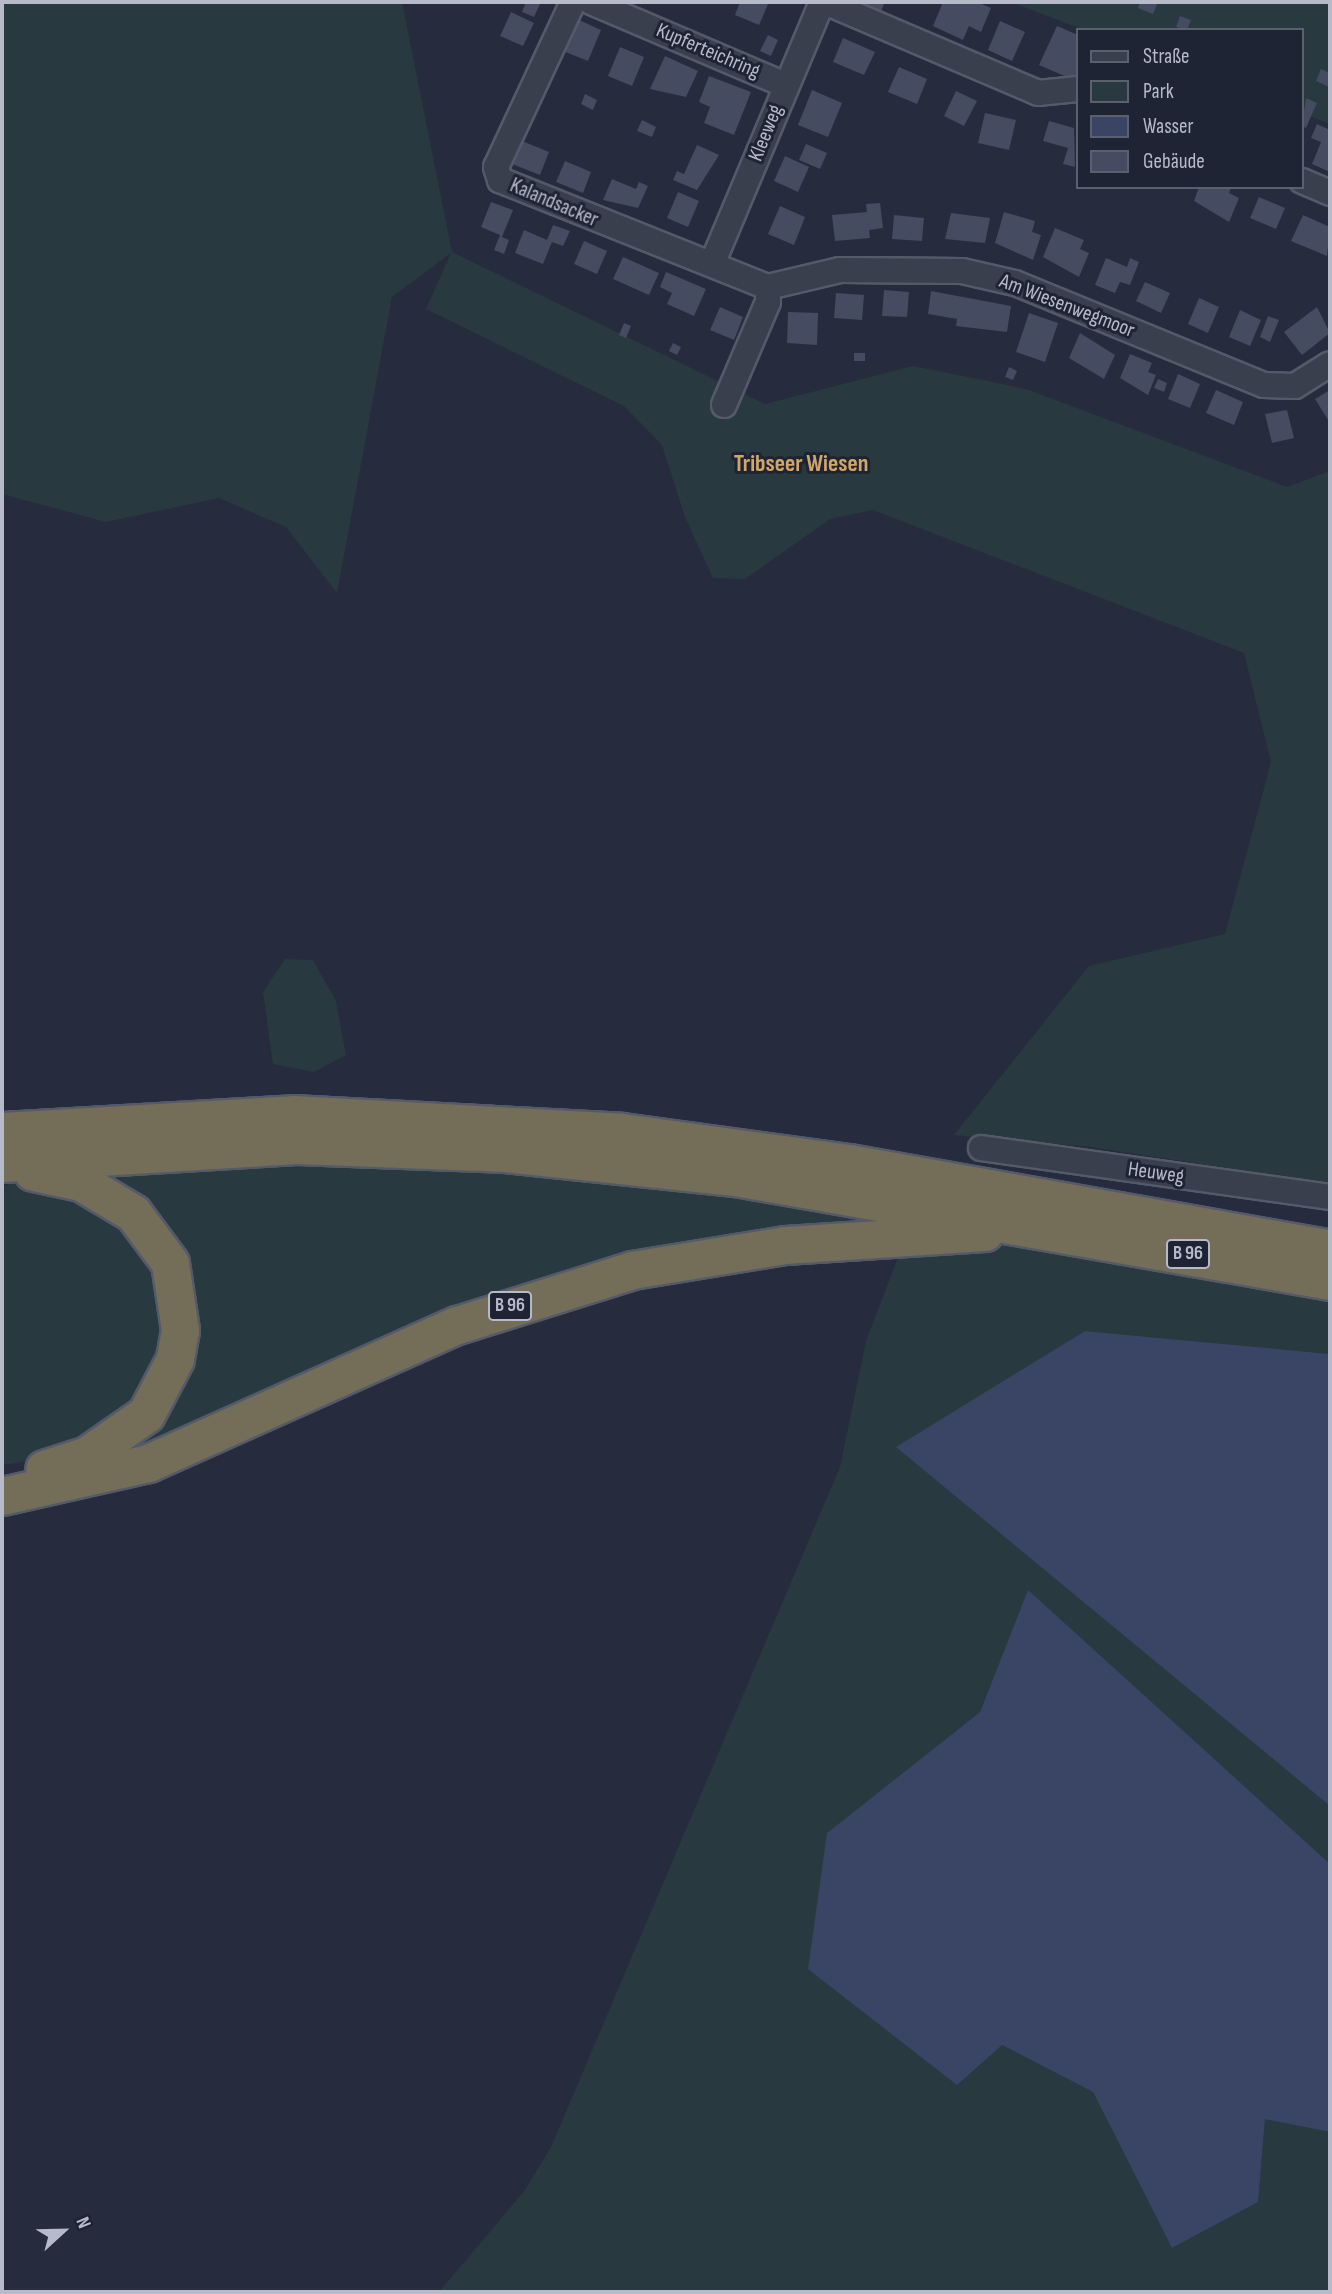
<!DOCTYPE html>
<meta charset="utf-8">
<style>
body{margin:0}
#map{position:relative;width:1332px;height:2294px;overflow:hidden;background:#262c3e;font-family:"Sofia Sans Condensed",sans-serif}
div>[style]{position:absolute}
.green>*{inset:0;background:#28393f}
.water>*{inset:0;background:#3a4565}
.building>*{inset:0;background:#454b60}
.roads{filter:drop-shadow(2px 0 #545a69) drop-shadow(-2px 0 #545a69) drop-shadow(0 2px #545a69) drop-shadow(0 -2px #545a69)}
.minor>*{height:24px;margin:-12px;padding:0 12px;transform-origin:12px;border-radius:12px;background:#3a3f4e}
.highway>*{height:37px;margin:-18.5px;padding:0 18.5px;transform-origin:18.5px;border-radius:18.5px;background:#746d57}
span{translate:-50% -50%;white-space:nowrap;text-align:center;line-height:1.15;-webkit-text-stroke:6px #1e2433;paint-order:stroke}
.shield-label span{padding:2px 5px;background:#1e2433;border:2px solid;border-radius:5px;-webkit-text-stroke-width:0}
.shield-label{font-size:19px;color:#b6bac9;font-weight:700}
.street-label{font-size:21px;color:#b6bac9}
.quarter-label{font-size:24px;color:#d1a769;font-weight:700}
.frame{position:absolute;inset:0;border:4px solid #b6bac9;pointer-events:none}
.legend{position:absolute;left:1076px;top:28px;width:228px;height:161px;box-sizing:border-box;background:#1e2433;border:2px solid #5b606f;margin:0;padding:9px 12px;list-style:none;font-size:21px;color:#b6bac9}
.legend li{display:flex;align-items:center;gap:14px;height:35px}
.legend b{width:35px;border:2px solid #5b606f}
.north{position:absolute;left:28px;top:2196px;width:70px;height:70px;-webkit-text-stroke:5px #1e2433;paint-order:stroke;rotate:68deg;font-size:19px;font-weight:700;line-height:28px;text-align:center;color:#b6bac9}
.north::after{content:'';display:block;margin:auto;width:24px;height:32px;background:#b6bac9;clip-path:polygon(50% 0,100% 100%,50% 72%,0 100%)}
</style>
<div id="map">
<div class="green">
<i style="clip-path:polygon(2px 2px,402px 2px,452px 252px,765px 404px,913px 366px,1026px 389px,1287px 487px,1330px 471px,1330px 1184px,1091px 1147px,954px 1135px,1089px 966px,1225px 934px,1271px 762px,1244px 653px,873px 510px,830px 519px,745px 579px,713px 578px,685px 517px,662px 445px,624px 406px,426px 309px,451px 253px,392px 297px,337px 593px,286px 527px,219px 498px,106px 522px,2px 494px)"></i>
<i style="clip-path:polygon(1011px 2px,1330px 2px,1330px 124px,1302px 113px,1302px 30px,1084px 30px)"></i>
<i style="clip-path:polygon(285px 959px,313px 960px,336px 1001px,346px 1055px,314px 1072px,273px 1064px,263px 992px)"></i>
<i style="clip-path:polygon(367px 1164px,636px 1183px,940px 1228px,752px 1240px,145px 1453px,2px 1480px,125px 1445px,190px 1306px,91px 1175px)"></i>
<i style="clip-path:polygon(27px 1182px,117px 1206px,174px 1305px,144px 1404px,57px 1457px,2px 1465px,2px 1185px)"></i>
<i style="clip-path:polygon(1047px 1228px,1330px 1281px,1330px 1354px,1085px 1331px,897px 1447px,1330px 1806px,1330px 1864px,1028px 1591px,980px 1712px,827px 1833px,1002px 2045px,1093px 2092px,1172px 2248px,1258px 2202px,1265px 2118px,1330px 2132px,1330px 2292px,439px 2292px,525px 2190px,551px 2147px,840px 1467px,866px 1341px,901px 1250px)"></i>
</div>
<div class="water">
<i style="clip-path:polygon(1085px 1331px,1330px 1354px,1330px 1806px,896px 1447px)"></i>
<i style="clip-path:polygon(1028px 1590px,1330px 1864px,1330px 2132px,1265px 2119px,1258px 2202px,1172px 2248px,1093px 2092px,1002px 2045px,957px 2085px,808px 1969px,827px 1833px,980px 1712px)"></i>
</div>
<div class="building">
<i style="clip-path:polygon(526px 2px,541px 2px,534px 17px,522px 12px)"></i>
<i style="clip-path:polygon(740px 2px,769px 2px,759px 25px,735px 15px)"></i>
<i style="clip-path:polygon(859px 2px,885px 2px,881px 11px)"></i>
<i style="clip-path:polygon(943px 2px,977px 2px,991px 8px,981px 32px,969px 26px,963px 40px,933px 26px)"></i>
<i style="clip-path:polygon(1140px 2px,1157px 4px,1153px 14px,1138px 8px)"></i>
<i style="clip-path:polygon(511px 12px,534px 23px,523px 46px,500px 36px)"></i>
<i style="clip-path:polygon(1180px 16px,1191px 20px,1187px 30px,1176px 27px)"></i>
<i style="clip-path:polygon(577px 19px,601px 30px,588px 61px,563px 51px)"></i>
<i style="clip-path:polygon(1000px 21px,1025px 32px,1012px 61px,988px 50px)"></i>
<i style="clip-path:polygon(1057px 26px,1078px 35px,1076px 81px,1039px 65px)"></i>
<i style="clip-path:polygon(768px 35px,778px 40px,771px 56px,760px 51px)"></i>
<i style="clip-path:polygon(843px 38px,875px 52px,864px 75px,833px 62px)"></i>
<i style="clip-path:polygon(620px 47px,644px 57px,632px 86px,608px 76px)"></i>
<i style="clip-path:polygon(665px 56px,698px 71px,686px 97px,650px 89px)"></i>
<i style="clip-path:polygon(899px 67px,927px 79px,917px 104px,888px 92px)"></i>
<i style="clip-path:polygon(1321px 69px,1330px 73px,1329px 87px,1316px 81px)"></i>
<i style="clip-path:polygon(709px 76px,751px 92px,734px 135px,704px 123px,710px 107px,699px 102px)"></i>
<i style="clip-path:polygon(812px 90px,842px 103px,828px 137px,798px 125px)"></i>
<i style="clip-path:polygon(956px 91px,977px 101px,964px 126px,944px 116px)"></i>
<i style="clip-path:polygon(585px 94px,597px 100px,593px 110px,581px 104px)"></i>
<i style="clip-path:polygon(1306px 98px,1317px 103px,1306px 128px,1302px 126px)"></i>
<i style="clip-path:polygon(985px 113px,1016px 120px,1009px 150px,978px 143px)"></i>
<i style="clip-path:polygon(642px 120px,656px 127px,652px 137px,637px 131px)"></i>
<i style="clip-path:polygon(1049px 121px,1074px 128px,1075px 167px,1063px 164px,1068px 148px,1043px 141px)"></i>
<i style="clip-path:polygon(1317px 124px,1330px 130px,1330px 172px,1312px 164px,1321px 142px,1311px 138px)"></i>
<i style="clip-path:polygon(522px 141px,549px 152px,540px 175px,512px 164px)"></i>
<i style="clip-path:polygon(806px 144px,827px 153px,820px 169px,799px 160px)"></i>
<i style="clip-path:polygon(697px 145px,719px 155px,697px 190px,673px 180px,677px 171px,684px 174px)"></i>
<i style="clip-path:polygon(785px 156px,809px 167px,798px 192px,774px 181px)"></i>
<i style="clip-path:polygon(565px 161px,591px 172px,583px 193px,556px 182px)"></i>
<i style="clip-path:polygon(612px 179px,636px 189px,639px 182px,648px 186px,638px 208px,603px 200px)"></i>
<i style="clip-path:polygon(1199px 187px,1231px 187px,1229px 193px,1239px 198px,1229px 222px,1194px 201px)"></i>
<i style="clip-path:polygon(678px 192px,699px 201px,688px 227px,667px 218px)"></i>
<i style="clip-path:polygon(1259px 197px,1285px 208px,1276px 229px,1250px 218px)"></i>
<i style="clip-path:polygon(491px 202px,513px 210px,502px 237px,509px 240px,504px 254px,494px 250px,500px 235px,481px 227px)"></i>
<i style="clip-path:polygon(880px 203px,883px 228px,869px 230px,870px 238px,835px 241px,832px 215px,867px 212px,866px 204px)"></i>
<i style="clip-path:polygon(780px 206px,805px 217px,794px 245px,768px 234px)"></i>
<i style="clip-path:polygon(1004px 212px,1035px 221px,1032px 232px,1041px 235px,1033px 260px,995px 243px)"></i>
<i style="clip-path:polygon(951px 213px,990px 218px,985px 243px,945px 239px)"></i>
<i style="clip-path:polygon(894px 215px,924px 218px,922px 241px,892px 239px)"></i>
<i style="clip-path:polygon(1303px 215px,1330px 227px,1327px 256px,1291px 241px)"></i>
<i style="clip-path:polygon(553px 225px,570px 231px,563px 246px,552px 242px,543px 264px,515px 253px,524px 230px,547px 240px)"></i>
<i style="clip-path:polygon(1055px 228px,1084px 240px,1080px 249px,1089px 253px,1079px 277px,1043px 257px)"></i>
<i style="clip-path:polygon(584px 241px,607px 251px,597px 274px,574px 264px)"></i>
<i style="clip-path:polygon(623px 257px,659px 273px,649px 295px,613px 279px)"></i>
<i style="clip-path:polygon(1106px 258px,1127px 267px,1130px 258px,1139px 262px,1130px 285px,1120px 282px,1115px 293px,1095px 285px)"></i>
<i style="clip-path:polygon(666px 272px,706px 289px,694px 316px,667px 304px,672px 293px,660px 287px)"></i>
<i style="clip-path:polygon(1145px 282px,1170px 293px,1161px 313px,1136px 301px)"></i>
<i style="clip-path:polygon(884px 290px,909px 292px,907px 317px,882px 316px)"></i>
<i style="clip-path:polygon(931px 291px,1011px 306px,1007px 332px,956px 326px,957px 319px,928px 314px)"></i>
<i style="clip-path:polygon(836px 293px,864px 295px,862px 320px,834px 318px)"></i>
<i style="clip-path:polygon(1199px 298px,1219px 307px,1208px 333px,1188px 324px)"></i>
<i style="clip-path:polygon(720px 307px,743px 317px,734px 340px,710px 330px)"></i>
<i style="clip-path:polygon(1317px 307px,1330px 333px,1302px 355px,1284px 332px)"></i>
<i style="clip-path:polygon(1240px 310px,1261px 320px,1250px 346px,1229px 337px)"></i>
<i style="clip-path:polygon(788px 312px,818px 313px,817px 345px,787px 343px)"></i>
<i style="clip-path:polygon(1029px 313px,1058px 323px,1045px 362px,1016px 352px)"></i>
<i style="clip-path:polygon(1268px 316px,1279px 320px,1270px 342px,1260px 337px)"></i>
<i style="clip-path:polygon(624px 323px,631px 326px,626px 338px,619px 335px)"></i>
<i style="clip-path:polygon(1080px 333px,1115px 355px,1104px 379px,1069px 358px)"></i>
<i style="clip-path:polygon(673px 343px,681px 347px,677px 355px,669px 351px)"></i>
<i style="clip-path:polygon(854px 353px,865px 353px,865px 361px,854px 361px)"></i>
<i style="clip-path:polygon(1130px 354px,1152px 363px,1148px 372px,1156px 375px,1148px 395px,1120px 378px)"></i>
<i style="clip-path:polygon(1009px 367px,1017px 371px,1013px 380px,1005px 377px)"></i>
<i style="clip-path:polygon(1178px 374px,1200px 384px,1190px 408px,1168px 399px)"></i>
<i style="clip-path:polygon(1158px 379px,1167px 383px,1164px 392px,1154px 388px)"></i>
<i style="clip-path:polygon(1216px 390px,1243px 402px,1234px 425px,1206px 413px)"></i>
<i style="clip-path:polygon(1330px 390px,1330px 423px,1315px 399px)"></i>
<i style="clip-path:polygon(1287px 410px,1294px 438px,1272px 443px,1265px 414px)"></i>
</div>
<div class="roads">
<div class="minor">
<i style="left:573px;top:2px;width:182px;rotate:115deg"></i>
<i style="left:496px;top:167px;width:14px;rotate:73deg"></i>
<i style="left:500px;top:180px;width:289px;rotate:21.8deg"></i>
<i style="left:768px;top:287px;width:74px;rotate:-13.3deg"></i>
<i style="left:840px;top:270px;width:122px;rotate:0.5deg"></i>
<i style="left:962px;top:271px;width:54px;rotate:12.8deg"></i>
<i style="left:1015px;top:283px;width:269px;rotate:22.3deg"></i>
<i style="left:1264px;top:385px;width:31px;rotate:2deg"></i>
<i style="left:1295px;top:386px;width:41px;rotate:-32.2deg"></i>
<i style="left:591px;top:2px;width:212px;rotate:23.1deg"></i>
<i style="left:825px;top:2px;width:232px;rotate:23.1deg"></i>
<i style="left:1038px;top:93px;width:40px;rotate:-5.7deg"></i>
<i style="left:1302px;top:181px;width:30px;rotate:23deg"></i>
<i style="left:712px;top:264px;width:284px;rotate:-67.2deg"></i>
<i style="left:724px;top:405px;width:112px;rotate:-66.9deg"></i>
<i style="left:768px;top:302px;width:15px;rotate:-90deg"></i>
<i style="left:981px;top:1148px;width:352px;rotate:8deg"></i>
</div>
<div class="highway">
<i style="left:2px;top:1131px;width:291px;rotate:-3.3deg"></i>
<i style="left:293px;top:1114px;width:329px;rotate:3.1deg"></i>
<i style="left:622px;top:1132px;width:229px;rotate:7.8deg"></i>
<i style="left:849px;top:1163px;width:489px;rotate:10.1deg"></i>
<i style="left:2px;top:1163px;width:295px;rotate:-3.5deg"></i>
<i style="left:296px;top:1145px;width:209px;rotate:2.2deg"></i>
<i style="left:505px;top:1153px;width:231px;rotate:6deg"></i>
<i style="left:735px;top:1177px;width:604px;rotate:9.91deg"></i>
<i style="left:33px;top:1172px;width:49px;rotate:11.8deg"></i>
<i style="left:81px;top:1182px;width:61px;rotate:30.8deg"></i>
<i style="left:133px;top:1213px;width:62px;rotate:53.5deg"></i>
<i style="left:170px;top:1263px;width:68px;rotate:81.5deg"></i>
<i style="left:180px;top:1330px;width:29px;rotate:100deg"></i>
<i style="left:175px;top:1359px;width:62px;rotate:117.8deg"></i>
<i style="left:146px;top:1414px;width:72px;rotate:145.2deg"></i>
<i style="left:87px;top:1455px;width:45px;rotate:162deg"></i>
<i style="left:2px;top:1496px;width:150px;rotate:-12.7deg"></i>
<i style="left:148px;top:1463px;width:338px;rotate:-24.1deg"></i>
<i style="left:457px;top:1325px;width:183px;rotate:-17.4deg"></i>
<i style="left:632px;top:1270px;width:155px;rotate:-9.3deg"></i>
<i style="left:785px;top:1245px;width:200px;rotate:-3.7deg"></i>
</div>
</div>
<div class="shield-label">
<span style="left:1188px;top:1254px">B 96</span>
<span style="left:510px;top:1306px">B 96</span>
</div>
<div class="street-label">
<span style="left:708px;top:51px;rotate:23deg">Kupferteichring</span>
<span style="left:766px;top:133px;rotate:-68deg">Kleeweg</span>
<span style="left:554px;top:203px;rotate:23deg">Kalandsacker</span>
<span style="left:1067px;top:306px;rotate:21deg">Am Wiesenwegmoor</span>
<span style="left:1156px;top:1173px;rotate:8deg">Heuweg</span>
</div>
<div class="quarter-label">
<span style="left:801px;top:464px">Tribseer Wiesen</span>
</div>
<div class="frame"></div>
<ul class="legend">
<li><b style="height:9px;background:#3a3f4e"></b>Straße</li>
<li><b style="height:19px;background:#28393f"></b>Park</li>
<li><b style="height:19px;background:#3a4565"></b>Wasser</li>
<li><b style="height:19px;background:#454b60"></b>Gebäude</li>
</ul>
<div class="north">N</div>
</div>
